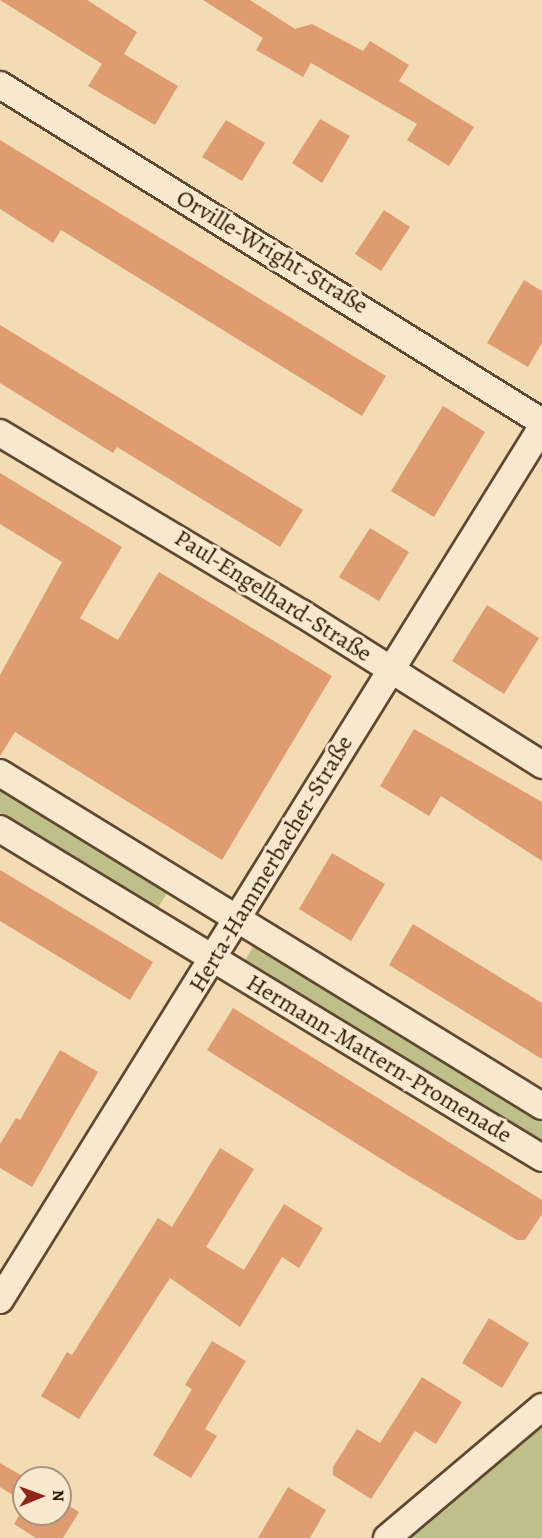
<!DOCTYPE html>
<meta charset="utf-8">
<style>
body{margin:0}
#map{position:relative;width:542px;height:1538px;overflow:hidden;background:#f3dcb3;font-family:Alegreya,serif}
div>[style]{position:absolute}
.green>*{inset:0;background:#bfbf89}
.building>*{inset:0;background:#df9c71}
.roads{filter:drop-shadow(2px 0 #5f4831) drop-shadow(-2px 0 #5f4831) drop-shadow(0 2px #5f4831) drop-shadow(0 -2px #5f4831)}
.street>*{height:26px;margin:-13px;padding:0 13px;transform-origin:13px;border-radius:13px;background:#f7e8ce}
span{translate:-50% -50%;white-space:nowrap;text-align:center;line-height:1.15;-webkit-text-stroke:6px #f7e8ce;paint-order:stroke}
.street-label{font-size:24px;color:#2e1706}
.north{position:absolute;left:12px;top:1466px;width:60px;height:60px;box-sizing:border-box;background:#f7e8ce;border:2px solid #a7947e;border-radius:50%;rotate:89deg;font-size:16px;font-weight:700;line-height:24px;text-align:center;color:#2e1706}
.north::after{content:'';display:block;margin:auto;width:21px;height:27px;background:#8f2418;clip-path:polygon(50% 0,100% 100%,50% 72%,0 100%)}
</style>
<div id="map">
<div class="green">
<i style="clip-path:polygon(0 785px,169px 890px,157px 909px,0 813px)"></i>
<i style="clip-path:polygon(255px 943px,542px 1117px,542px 1146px,244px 962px)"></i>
<i style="clip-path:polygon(542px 1425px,542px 1538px,410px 1538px)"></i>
</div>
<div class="building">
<i style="clip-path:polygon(0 0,87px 0,137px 32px,124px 54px,178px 86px,155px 125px,88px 86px,102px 64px)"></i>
<i style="clip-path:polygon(203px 0,250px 0,295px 29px,312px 24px,363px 51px,370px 41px,409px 65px,399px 81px,474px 127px,449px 166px,407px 140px,417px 124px,311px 63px,303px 77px,256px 50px,263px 38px)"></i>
<i style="clip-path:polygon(320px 119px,350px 136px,322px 183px,292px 163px)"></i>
<i style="clip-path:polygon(226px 120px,265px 143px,242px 181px,202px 157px)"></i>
<i style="clip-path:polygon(0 140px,386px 376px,362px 416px,61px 230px,53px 243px,0 209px)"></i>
<i style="clip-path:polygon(384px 210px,410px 227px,381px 271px,355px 254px)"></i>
<i style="clip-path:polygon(524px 280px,542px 291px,542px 343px,528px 367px,487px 343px)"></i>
<i style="clip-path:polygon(0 325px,303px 510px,280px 547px,117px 447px,113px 453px,0 383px)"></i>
<i style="clip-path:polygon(443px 406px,485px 432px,434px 517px,391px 491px)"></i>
<i style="clip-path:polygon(0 473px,122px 547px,80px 618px,118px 640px,159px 572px,332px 676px,222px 860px,15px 732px,0 756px,0 675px,62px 562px,0 524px)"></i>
<i style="clip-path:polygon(370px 528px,409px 552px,379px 601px,339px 577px)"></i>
<i style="clip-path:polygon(487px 605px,539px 638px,504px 694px,452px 661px)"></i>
<i style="clip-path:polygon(414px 729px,542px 802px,542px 861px,441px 796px,429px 816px,380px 786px)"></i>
<i style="clip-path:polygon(332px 853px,385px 884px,351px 941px,299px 909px)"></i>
<i style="clip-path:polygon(0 870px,153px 962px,130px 1000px,0 921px)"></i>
<i style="clip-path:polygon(413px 924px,542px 1003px,542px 1059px,389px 965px)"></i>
<i style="clip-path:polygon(233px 1008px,542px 1200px,542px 1214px,525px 1240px,517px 1240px,407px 1175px,207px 1050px)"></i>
<i style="clip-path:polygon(60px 1050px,98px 1072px,32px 1187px,0 1168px,0 1144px,16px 1118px,20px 1120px)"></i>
<i style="clip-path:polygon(220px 1148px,254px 1169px,206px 1247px,244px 1270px,284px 1204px,323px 1228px,299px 1268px,282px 1257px,240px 1327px,170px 1278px,79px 1419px,41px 1396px,67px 1352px,72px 1355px,158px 1218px,172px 1227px)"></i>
<i style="clip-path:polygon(489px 1318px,529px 1343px,502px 1388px,462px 1363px)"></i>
<i style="clip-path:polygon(212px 1341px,246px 1361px,205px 1429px,217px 1436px,191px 1478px,153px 1455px,192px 1389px,185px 1385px)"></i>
<i style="clip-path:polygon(422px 1377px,462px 1402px,436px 1444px,415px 1431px,371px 1499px,333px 1475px,333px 1467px,357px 1429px,380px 1443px)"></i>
<i style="clip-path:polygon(0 1463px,26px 1478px,24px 1502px,0 1487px)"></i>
<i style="clip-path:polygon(288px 1487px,326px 1510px,310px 1538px,258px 1538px)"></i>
<i style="clip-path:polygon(60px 1500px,79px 1512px,63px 1538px,36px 1538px,14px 1524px,24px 1507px,24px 1514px,60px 1514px)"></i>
</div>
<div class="roads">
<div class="street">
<i style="left:0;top:85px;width:638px;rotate:31.87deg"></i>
<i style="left:0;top:433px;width:351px;rotate:30.9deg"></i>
<i style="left:301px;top:613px;width:285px;rotate:32.2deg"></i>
<i style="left:0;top:773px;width:636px;rotate:31.57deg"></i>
<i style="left:0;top:829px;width:634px;rotate:31.26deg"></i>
<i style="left:0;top:1300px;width:1028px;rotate:-58.17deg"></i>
<i style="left:387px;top:1538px;width:203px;rotate:-40.2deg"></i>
</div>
</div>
<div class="street-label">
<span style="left:272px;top:252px;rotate:31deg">Orville-Wright-Straße</span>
<span style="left:273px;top:596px;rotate:32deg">Paul-Engelhard-Straße</span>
<span style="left:271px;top:864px;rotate:-59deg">Herta-Hammerbacher-Straße</span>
<span style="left:379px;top:1059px;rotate:31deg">Hermann-Mattern-Promenade</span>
</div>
<div class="north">N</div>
</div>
